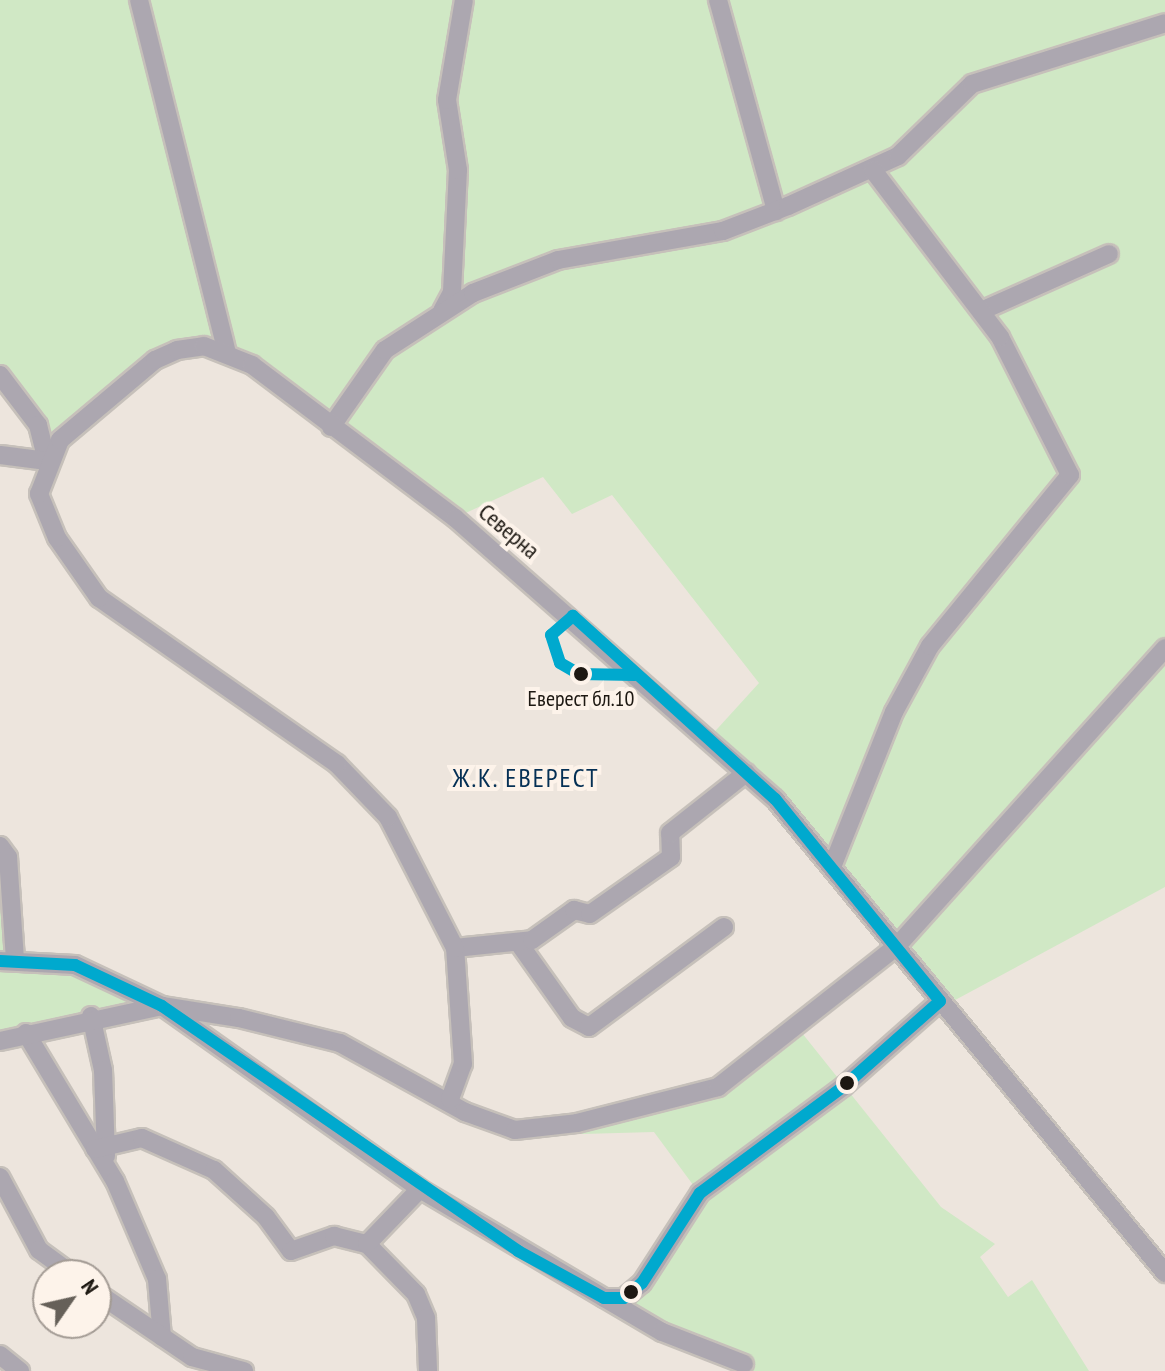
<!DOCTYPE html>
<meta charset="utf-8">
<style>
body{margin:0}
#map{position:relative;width:1165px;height:1371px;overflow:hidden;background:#ede5dd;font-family:"PT Sans Narrow",sans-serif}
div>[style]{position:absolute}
.green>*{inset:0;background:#d0e8c5}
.roads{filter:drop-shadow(2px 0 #c6c0ba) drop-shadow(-2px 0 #c6c0ba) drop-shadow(0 2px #c6c0ba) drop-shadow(0 -2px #c6c0ba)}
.minor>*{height:18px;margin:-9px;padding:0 9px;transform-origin:9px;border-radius:9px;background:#aca7b0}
.bus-1>*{height:12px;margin:-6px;padding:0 6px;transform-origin:6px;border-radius:6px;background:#00a9ce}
.dots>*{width:22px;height:22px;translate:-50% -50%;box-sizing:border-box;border:4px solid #fdf3ea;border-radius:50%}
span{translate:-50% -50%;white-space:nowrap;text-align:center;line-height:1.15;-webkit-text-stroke:8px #fdf3ea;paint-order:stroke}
.bus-label{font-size:22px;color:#1d1812}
.street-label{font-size:24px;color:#1d1812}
.neighbourhood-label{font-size:26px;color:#053055;letter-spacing:2px}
.north{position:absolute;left:32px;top:1259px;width:80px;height:80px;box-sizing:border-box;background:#fdf3ea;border:2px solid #a39b94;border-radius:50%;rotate:56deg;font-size:22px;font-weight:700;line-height:32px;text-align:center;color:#1d1812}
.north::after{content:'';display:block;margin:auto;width:28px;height:36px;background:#666059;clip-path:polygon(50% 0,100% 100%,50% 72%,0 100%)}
</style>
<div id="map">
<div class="green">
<i style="clip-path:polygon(0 0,1165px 0,1165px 887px,944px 1006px,775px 799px,708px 739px,759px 683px,612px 495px,572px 514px,543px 477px,455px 518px,223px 352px,177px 350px,47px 461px,38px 425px,0 375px)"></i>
<i style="clip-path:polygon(0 859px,16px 959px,44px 959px,162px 1006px,0 1041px)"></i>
<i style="clip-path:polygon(798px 1028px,941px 1207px,995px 1244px,980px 1257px,1008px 1297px,1032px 1280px,1089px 1371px,739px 1371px,624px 1298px,699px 1193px,654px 1132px,582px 1134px,577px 1123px,696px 1094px)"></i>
</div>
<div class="roads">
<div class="minor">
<i style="left:139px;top:0;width:364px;rotate:76deg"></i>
<i style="left:718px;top:0;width:219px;rotate:74.6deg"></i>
<i style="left:442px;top:311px;width:21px;rotate:-62deg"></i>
<i style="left:452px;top:292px;width:122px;rotate:-87.2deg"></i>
<i style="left:458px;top:170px;width:71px;rotate:-98.9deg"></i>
<i style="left:447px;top:100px;width:101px;rotate:-80.4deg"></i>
<i style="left:981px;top:311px;width:140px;rotate:-24deg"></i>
<i style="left:0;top:375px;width:63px;rotate:52.8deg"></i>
<i style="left:38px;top:425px;width:37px;rotate:76deg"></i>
<i style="left:47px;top:461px;width:47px;rotate:-172.7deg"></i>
<i style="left:331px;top:427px;width:94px;rotate:-55deg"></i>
<i style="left:385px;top:350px;width:105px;rotate:-32.9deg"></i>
<i style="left:473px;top:293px;width:91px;rotate:-21.2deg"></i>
<i style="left:558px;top:260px;width:168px;rotate:-10deg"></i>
<i style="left:723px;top:231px;width:70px;rotate:-21deg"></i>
<i style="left:788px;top:206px;width:121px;rotate:-24.4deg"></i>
<i style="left:898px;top:156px;width:103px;rotate:-44.2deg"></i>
<i style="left:972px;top:84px;width:202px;rotate:-17.5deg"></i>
<i style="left:0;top:846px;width:14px;rotate:54deg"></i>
<i style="left:8px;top:857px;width:102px;rotate:86.1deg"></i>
<i style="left:832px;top:867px;width:167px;rotate:-68.2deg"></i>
<i style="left:894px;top:712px;width:75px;rotate:-61.4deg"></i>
<i style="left:930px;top:646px;width:221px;rotate:-50.7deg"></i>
<i style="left:1070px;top:475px;width:155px;rotate:-116.9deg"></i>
<i style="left:1000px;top:337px;width:210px;rotate:-127.3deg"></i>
<i style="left:518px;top:942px;width:93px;rotate:54.6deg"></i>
<i style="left:572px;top:1018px;width:19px;rotate:28deg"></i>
<i style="left:589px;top:1027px;width:168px;rotate:-36.5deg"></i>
<i style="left:455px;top:948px;width:77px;rotate:-5.9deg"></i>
<i style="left:532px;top:940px;width:52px;rotate:-35.5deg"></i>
<i style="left:574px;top:910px;width:16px;rotate:14deg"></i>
<i style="left:590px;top:914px;width:99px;rotate:-35.1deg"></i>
<i style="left:671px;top:857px;width:24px;rotate:-92deg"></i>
<i style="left:670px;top:833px;width:97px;rotate:-38.3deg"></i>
<i style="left:0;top:961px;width:75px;rotate:3.1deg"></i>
<i style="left:75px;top:965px;width:96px;rotate:25.2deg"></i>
<i style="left:162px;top:1006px;width:316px;rotate:35.3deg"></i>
<i style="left:420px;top:1189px;width:214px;rotate:30.6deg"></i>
<i style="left:604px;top:1298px;width:20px"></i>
<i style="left:624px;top:1298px;width:23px;rotate:-40deg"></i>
<i style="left:642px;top:1283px;width:107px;rotate:-57.2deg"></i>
<i style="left:700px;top:1193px;width:179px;rotate:-36.6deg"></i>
<i style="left:844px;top:1086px;width:128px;rotate:-41.5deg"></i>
<i style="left:91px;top:1016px;width:55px;rotate:77.5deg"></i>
<i style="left:103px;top:1070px;width:86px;rotate:88deg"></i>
<i style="left:26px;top:1033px;width:173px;rotate:59deg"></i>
<i style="left:115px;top:1181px;width:107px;rotate:66.8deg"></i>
<i style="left:157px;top:1279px;width:58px;rotate:85.1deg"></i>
<i style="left:0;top:1041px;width:166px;rotate:-12.2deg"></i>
<i style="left:162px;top:1006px;width:78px;rotate:8.9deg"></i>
<i style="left:239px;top:1018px;width:104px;rotate:13.9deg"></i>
<i style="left:340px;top:1043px;width:143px;rotate:28.9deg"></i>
<i style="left:465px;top:1112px;width:53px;rotate:19.8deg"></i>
<i style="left:515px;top:1130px;width:62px;rotate:-6.4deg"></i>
<i style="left:577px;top:1123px;width:146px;rotate:-14.3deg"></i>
<i style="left:718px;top:1087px;width:228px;rotate:-38.2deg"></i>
<i style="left:897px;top:946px;width:401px;rotate:-48deg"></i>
<i style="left:450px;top:1099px;width:37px;rotate:-70deg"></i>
<i style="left:463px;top:1064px;width:116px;rotate:-93.9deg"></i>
<i style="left:455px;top:948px;width:147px;rotate:-117.1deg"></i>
<i style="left:388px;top:817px;width:74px;rotate:-133.9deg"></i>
<i style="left:337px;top:764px;width:290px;rotate:-145.1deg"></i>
<i style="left:99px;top:598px;width:73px;rotate:-125deg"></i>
<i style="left:57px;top:538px;width:48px;rotate:-112.2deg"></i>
<i style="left:39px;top:494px;width:58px;rotate:-68.7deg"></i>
<i style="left:60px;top:440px;width:124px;rotate:-40.1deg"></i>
<i style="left:155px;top:360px;width:24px;rotate:-24deg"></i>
<i style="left:177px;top:350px;width:27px;rotate:-8deg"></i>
<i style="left:204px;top:346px;width:52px;rotate:21.6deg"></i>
<i style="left:252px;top:365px;width:254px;rotate:37deg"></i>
<i style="left:455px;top:518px;width:426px;rotate:41.3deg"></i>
<i style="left:775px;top:799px;width:614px;rotate:50.55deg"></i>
<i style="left:95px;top:1149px;width:48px;rotate:-13.2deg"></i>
<i style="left:142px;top:1138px;width:79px;rotate:24deg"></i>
<i style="left:214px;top:1170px;width:70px;rotate:42.1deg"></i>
<i style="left:266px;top:1217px;width:42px;rotate:53.7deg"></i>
<i style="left:291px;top:1251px;width:46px;rotate:-19.2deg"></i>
<i style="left:334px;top:1236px;width:34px;rotate:14deg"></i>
<i style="left:367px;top:1244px;width:70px;rotate:45.6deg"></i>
<i style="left:416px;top:1294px;width:26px;rotate:67deg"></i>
<i style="left:426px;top:1318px;width:53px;rotate:87.8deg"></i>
<i style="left:0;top:1177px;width:83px;rotate:61.9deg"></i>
<i style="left:39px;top:1250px;width:42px;rotate:36.3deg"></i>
<i style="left:367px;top:1244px;width:76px;rotate:-46.1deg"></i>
<i style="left:96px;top:1292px;width:116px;rotate:34.1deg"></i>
<i style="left:192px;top:1357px;width:54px;rotate:15.1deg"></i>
<i style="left:606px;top:1299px;width:65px;rotate:30.5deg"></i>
<i style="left:662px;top:1332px;width:88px;rotate:21.3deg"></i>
<i style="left:0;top:1355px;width:26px;rotate:39deg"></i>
</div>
</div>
<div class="bus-1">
<i style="left:0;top:961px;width:75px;rotate:3.1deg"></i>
<i style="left:75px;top:965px;width:96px;rotate:25.2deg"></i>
<i style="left:162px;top:1006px;width:432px;rotate:34.5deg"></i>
<i style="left:518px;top:1251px;width:98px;rotate:28.7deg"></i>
<i style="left:604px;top:1298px;width:20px"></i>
<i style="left:624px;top:1298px;width:23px;rotate:-40deg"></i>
<i style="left:642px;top:1283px;width:107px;rotate:-57.2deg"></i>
<i style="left:700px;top:1193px;width:179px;rotate:-36.6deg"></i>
<i style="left:844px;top:1086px;width:128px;rotate:-41.5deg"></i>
<i style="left:940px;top:1001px;width:261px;rotate:-129.2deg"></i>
<i style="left:775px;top:799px;width:273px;rotate:-137.8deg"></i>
<i style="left:573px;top:616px;width:29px;rotate:139deg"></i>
<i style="left:551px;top:635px;width:29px;rotate:72deg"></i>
<i style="left:560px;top:663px;width:22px;rotate:30deg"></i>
<i style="left:579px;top:674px;width:56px;rotate:1deg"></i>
</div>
<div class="dots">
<i style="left:581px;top:674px;background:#1d1812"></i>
<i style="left:847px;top:1083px;background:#1d1812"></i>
<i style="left:631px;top:1292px;background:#1d1812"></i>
</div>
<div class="bus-label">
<span style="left:581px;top:699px">Еверест бл.10</span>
</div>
<div class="street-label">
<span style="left:509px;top:531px;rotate:40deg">Северна</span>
</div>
<div class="neighbourhood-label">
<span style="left:526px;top:778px">Ж.К. ЕВЕРЕСТ</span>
</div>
<div class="north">N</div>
</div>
